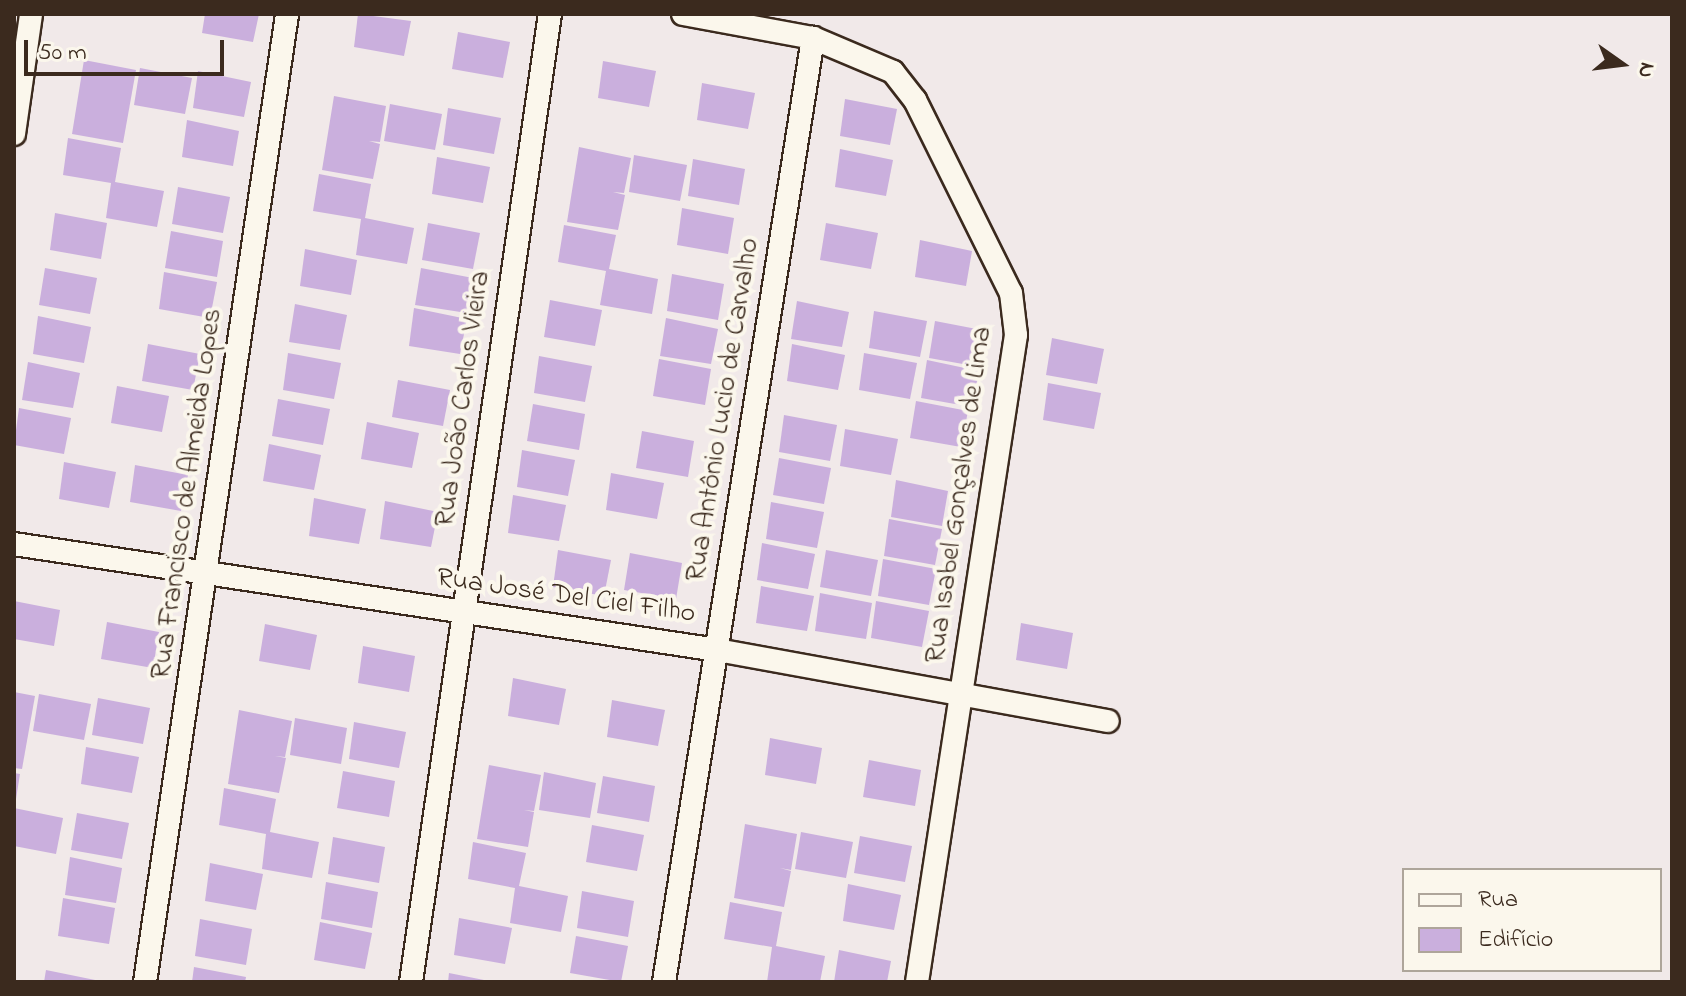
<!DOCTYPE html>
<meta charset="utf-8">
<style>
body{margin:0}
#map{position:relative;width:1686px;height:996px;overflow:hidden;background:#f1e9e9;font-family:"Indie Flower",sans-serif}
div>[style]{position:absolute}
.building>*{inset:0;background:#caafdd}
.roads{filter:drop-shadow(2px 0 #3b2a1e) drop-shadow(-2px 0 #3b2a1e) drop-shadow(0 2px #3b2a1e) drop-shadow(0 -2px #3b2a1e)}
.street>*{height:22px;margin:-11px;padding:0 11px;transform-origin:11px;border-radius:11px;background:#fbf7ec}
span{translate:-50% -50%;white-space:nowrap;text-align:center;line-height:1.15;-webkit-text-stroke:8px #fbf7ec;paint-order:stroke}
.street-label{font-size:28px;color:#3b2a1e}
.frame{position:absolute;inset:0;border:16px solid #3b2a1e;pointer-events:none}
.legend{position:absolute;left:1402px;top:868px;width:260px;height:104px;box-sizing:border-box;background:#fbf7ec;border:2px solid #aea59a;margin:0;padding:10px 14px;list-style:none;font-size:24px;color:#3b2a1e}
.legend li{display:flex;align-items:center;gap:16px;height:40px}
.legend b{width:40px;border:2px solid #aea59a}
.north{position:absolute;left:1582px;top:24px;width:80px;height:80px;-webkit-text-stroke:6px #fbf7ec;paint-order:stroke;rotate:104deg;font-size:22px;font-weight:700;line-height:32px;text-align:center;color:#3b2a1e}
.north::after{content:'';display:block;margin:auto;width:28px;height:36px;background:#3b2a1e;clip-path:polygon(50% 0,100% 100%,50% 72%,0 100%)}
.scale{position:absolute;left:24px;top:40px;width:200px;height:36px;box-sizing:border-box;border:4px solid #3b2a1e;border-top:0;padding-left:10px;font-size:24px;line-height:28px;white-space:nowrap;color:#3b2a1e;-webkit-text-stroke:6px #fbf7ec;paint-order:stroke}
</style>
<div id="map">
<div class="building">
<i style="clip-path:polygon(205px 14px,259px 14px,253px 42px,202px 33px)"></i>
<i style="clip-path:polygon(358px 14px,411px 21px,404px 56px,354px 47px)"></i>
<i style="clip-path:polygon(458px 32px,510px 42px,503px 78px,452px 69px)"></i>
<i style="clip-path:polygon(84px 60px,136px 70px,123px 143px,72px 134px)"></i>
<i style="clip-path:polygon(603px 61px,656px 71px,649px 107px,598px 98px)"></i>
<i style="clip-path:polygon(140px 68px,192px 78px,185px 114px,134px 105px)"></i>
<i style="clip-path:polygon(198px 71px,251px 82px,244px 117px,193px 108px)"></i>
<i style="clip-path:polygon(702px 83px,755px 93px,748px 129px,697px 120px)"></i>
<i style="clip-path:polygon(334px 96px,386px 106px,380px 142px,369px 141px,380px 144px,373px 179px,322px 170px)"></i>
<i style="clip-path:polygon(845px 99px,897px 109px,890px 145px,840px 136px)"></i>
<i style="clip-path:polygon(390px 104px,442px 114px,435px 150px,384px 141px)"></i>
<i style="clip-path:polygon(448px 108px,501px 118px,494px 154px,443px 145px)"></i>
<i style="clip-path:polygon(187px 120px,239px 131px,233px 166px,182px 157px)"></i>
<i style="clip-path:polygon(68px 138px,121px 148px,115px 182px,164px 191px,157px 227px,106px 218px,111px 183px,63px 175px)"></i>
<i style="clip-path:polygon(579px 147px,631px 158px,624px 193px,613px 192px,625px 195px,618px 230px,567px 222px)"></i>
<i style="clip-path:polygon(840px 149px,893px 160px,886px 196px,835px 187px)"></i>
<i style="clip-path:polygon(634px 155px,687px 165px,680px 201px,629px 192px)"></i>
<i style="clip-path:polygon(437px 157px,490px 167px,483px 203px,432px 194px)"></i>
<i style="clip-path:polygon(693px 159px,745px 169px,739px 205px,688px 196px)"></i>
<i style="clip-path:polygon(319px 174px,371px 184px,365px 218px,414px 228px,407px 264px,356px 255px,361px 219px,313px 211px)"></i>
<i style="clip-path:polygon(178px 187px,230px 197px,223px 233px,172px 224px)"></i>
<i style="clip-path:polygon(682px 208px,734px 218px,728px 254px,677px 245px)"></i>
<i style="clip-path:polygon(55px 213px,107px 223px,101px 259px,50px 250px)"></i>
<i style="clip-path:polygon(428px 223px,480px 233px,473px 269px,422px 260px)"></i>
<i style="clip-path:polygon(826px 223px,878px 233px,871px 269px,820px 260px)"></i>
<i style="clip-path:polygon(564px 225px,616px 235px,609px 269px,658px 279px,652px 314px,600px 305px,606px 271px,558px 262px)"></i>
<i style="clip-path:polygon(171px 231px,223px 241px,217px 277px,165px 268px)"></i>
<i style="clip-path:polygon(920px 240px,972px 251px,966px 286px,915px 277px)"></i>
<i style="clip-path:polygon(305px 249px,357px 260px,351px 295px,300px 286px)"></i>
<i style="clip-path:polygon(45px 268px,97px 278px,90px 314px,39px 305px)"></i>
<i style="clip-path:polygon(421px 268px,473px 278px,467px 313px,415px 305px)"></i>
<i style="clip-path:polygon(164px 272px,217px 282px,210px 318px,159px 309px)"></i>
<i style="clip-path:polygon(672px 274px,724px 284px,718px 320px,667px 311px)"></i>
<i style="clip-path:polygon(550px 300px,602px 310px,595px 346px,544px 337px)"></i>
<i style="clip-path:polygon(797px 301px,849px 312px,842px 347px,791px 339px)"></i>
<i style="clip-path:polygon(295px 304px,347px 315px,340px 350px,289px 342px)"></i>
<i style="clip-path:polygon(414px 308px,467px 319px,460px 354px,409px 346px)"></i>
<i style="clip-path:polygon(874px 311px,927px 321px,920px 357px,869px 348px)"></i>
<i style="clip-path:polygon(38px 316px,91px 327px,84px 363px,33px 354px)"></i>
<i style="clip-path:polygon(666px 318px,718px 329px,711px 364px,660px 356px)"></i>
<i style="clip-path:polygon(935px 321px,987px 331px,980px 367px,929px 358px)"></i>
<i style="clip-path:polygon(1052px 338px,1104px 349px,1097px 384px,1046px 375px)"></i>
<i style="clip-path:polygon(148px 344px,200px 354px,193px 390px,142px 381px)"></i>
<i style="clip-path:polygon(792px 344px,845px 355px,838px 390px,787px 381px)"></i>
<i style="clip-path:polygon(288px 353px,341px 363px,334px 399px,283px 390px)"></i>
<i style="clip-path:polygon(864px 353px,917px 363px,910px 399px,859px 390px)"></i>
<i style="clip-path:polygon(539px 356px,592px 366px,585px 402px,534px 393px)"></i>
<i style="clip-path:polygon(659px 359px,711px 369px,705px 405px,653px 396px)"></i>
<i style="clip-path:polygon(927px 360px,979px 371px,972px 407px,921px 398px)"></i>
<i style="clip-path:polygon(28px 362px,80px 373px,73px 408px,22px 400px)"></i>
<i style="clip-path:polygon(398px 380px,450px 390px,443px 426px,392px 417px)"></i>
<i style="clip-path:polygon(1048px 383px,1101px 393px,1094px 429px,1043px 420px)"></i>
<i style="clip-path:polygon(117px 386px,169px 396px,162px 432px,111px 423px)"></i>
<i style="clip-path:polygon(278px 399px,330px 409px,323px 445px,272px 436px)"></i>
<i style="clip-path:polygon(916px 401px,968px 411px,961px 447px,910px 438px)"></i>
<i style="clip-path:polygon(533px 404px,585px 414px,579px 450px,527px 441px)"></i>
<i style="clip-path:polygon(19px 408px,71px 418px,64px 454px,14px 445px)"></i>
<i style="clip-path:polygon(784px 415px,837px 425px,830px 461px,779px 452px)"></i>
<i style="clip-path:polygon(367px 422px,419px 433px,412px 468px,361px 459px)"></i>
<i style="clip-path:polygon(845px 429px,898px 439px,891px 475px,840px 466px)"></i>
<i style="clip-path:polygon(642px 431px,694px 441px,688px 477px,636px 468px)"></i>
<i style="clip-path:polygon(269px 444px,321px 455px,314px 490px,263px 481px)"></i>
<i style="clip-path:polygon(522px 450px,575px 460px,568px 496px,517px 487px)"></i>
<i style="clip-path:polygon(779px 458px,831px 468px,824px 504px,773px 495px)"></i>
<i style="clip-path:polygon(64px 462px,116px 472px,109px 508px,59px 499px)"></i>
<i style="clip-path:polygon(135px 465px,188px 475px,181px 511px,130px 502px)"></i>
<i style="clip-path:polygon(611px 473px,664px 483px,657px 519px,606px 510px)"></i>
<i style="clip-path:polygon(896px 480px,948px 491px,942px 526px,891px 517px)"></i>
<i style="clip-path:polygon(513px 495px,566px 505px,559px 541px,508px 533px)"></i>
<i style="clip-path:polygon(314px 498px,366px 509px,359px 544px,309px 536px)"></i>
<i style="clip-path:polygon(385px 501px,438px 512px,431px 547px,380px 539px)"></i>
<i style="clip-path:polygon(771px 502px,824px 512px,817px 548px,766px 539px)"></i>
<i style="clip-path:polygon(889px 519px,942px 529px,935px 565px,884px 556px)"></i>
<i style="clip-path:polygon(762px 543px,815px 554px,808px 589px,757px 580px)"></i>
<i style="clip-path:polygon(558px 550px,611px 560px,604px 596px,553px 587px)"></i>
<i style="clip-path:polygon(826px 550px,878px 560px,871px 596px,820px 587px)"></i>
<i style="clip-path:polygon(630px 553px,682px 563px,676px 599px,624px 590px)"></i>
<i style="clip-path:polygon(883px 559px,936px 569px,929px 605px,878px 596px)"></i>
<i style="clip-path:polygon(761px 586px,814px 596px,807px 631px,756px 623px)"></i>
<i style="clip-path:polygon(820px 593px,872px 603px,866px 639px,815px 631px)"></i>
<i style="clip-path:polygon(14px 601px,60px 610px,54px 646px,14px 639px)"></i>
<i style="clip-path:polygon(876px 601px,929px 611px,922px 647px,871px 638px)"></i>
<i style="clip-path:polygon(107px 622px,159px 632px,153px 668px,101px 659px)"></i>
<i style="clip-path:polygon(1021px 623px,1073px 633px,1067px 669px,1016px 660px)"></i>
<i style="clip-path:polygon(265px 624px,317px 635px,310px 670px,259px 661px)"></i>
<i style="clip-path:polygon(363px 646px,415px 656px,409px 692px,358px 683px)"></i>
<i style="clip-path:polygon(513px 678px,566px 689px,559px 725px,508px 716px)"></i>
<i style="clip-path:polygon(14px 692px,35px 696px,22px 769px,14px 768px)"></i>
<i style="clip-path:polygon(39px 694px,91px 704px,84px 740px,33px 731px)"></i>
<i style="clip-path:polygon(98px 698px,150px 708px,143px 744px,92px 735px)"></i>
<i style="clip-path:polygon(612px 700px,665px 710px,658px 746px,607px 737px)"></i>
<i style="clip-path:polygon(239px 710px,292px 721px,285px 757px,275px 756px,286px 758px,279px 793px,228px 784px)"></i>
<i style="clip-path:polygon(295px 718px,347px 728px,341px 764px,290px 755px)"></i>
<i style="clip-path:polygon(354px 722px,406px 732px,399px 768px,349px 759px)"></i>
<i style="clip-path:polygon(770px 738px,822px 748px,816px 784px,765px 775px)"></i>
<i style="clip-path:polygon(86px 747px,139px 757px,132px 793px,81px 784px)"></i>
<i style="clip-path:polygon(869px 760px,921px 770px,915px 806px,863px 797px)"></i>
<i style="clip-path:polygon(489px 765px,541px 775px,534px 811px,524px 810px,534px 812px,528px 847px,477px 839px)"></i>
<i style="clip-path:polygon(343px 771px,395px 781px,389px 817px,337px 808px)"></i>
<i style="clip-path:polygon(544px 772px,596px 783px,590px 818px,539px 810px)"></i>
<i style="clip-path:polygon(14px 773px,20px 774px,16px 799px,14px 799px)"></i>
<i style="clip-path:polygon(603px 776px,655px 786px,649px 822px,597px 813px)"></i>
<i style="clip-path:polygon(224px 788px,276px 799px,270px 832px,319px 842px,312px 878px,262px 869px,266px 834px,219px 825px)"></i>
<i style="clip-path:polygon(14px 808px,63px 818px,56px 854px,14px 846px)"></i>
<i style="clip-path:polygon(77px 813px,129px 823px,122px 859px,71px 850px)"></i>
<i style="clip-path:polygon(745px 824px,797px 834px,791px 870px,780px 868px,791px 871px,784px 907px,734px 898px)"></i>
<i style="clip-path:polygon(592px 825px,644px 835px,637px 871px,586px 862px)"></i>
<i style="clip-path:polygon(801px 832px,853px 842px,846px 878px,795px 869px)"></i>
<i style="clip-path:polygon(860px 836px,912px 846px,905px 882px,854px 873px)"></i>
<i style="clip-path:polygon(333px 837px,385px 847px,379px 883px,328px 874px)"></i>
<i style="clip-path:polygon(473px 842px,526px 853px,519px 886px,568px 896px,561px 932px,510px 923px,515px 888px,468px 879px)"></i>
<i style="clip-path:polygon(70px 857px,122px 868px,116px 903px,65px 895px)"></i>
<i style="clip-path:polygon(210px 863px,263px 874px,256px 910px,205px 901px)"></i>
<i style="clip-path:polygon(326px 882px,378px 892px,372px 928px,321px 919px)"></i>
<i style="clip-path:polygon(848px 884px,901px 895px,894px 930px,843px 921px)"></i>
<i style="clip-path:polygon(582px 891px,634px 901px,628px 937px,577px 928px)"></i>
<i style="clip-path:polygon(63px 898px,115px 908px,109px 944px,58px 936px)"></i>
<i style="clip-path:polygon(730px 902px,782px 912px,776px 946px,825px 956px,820px 982px,767px 982px,772px 947px,724px 939px)"></i>
<i style="clip-path:polygon(459px 918px,512px 928px,505px 964px,454px 955px)"></i>
<i style="clip-path:polygon(200px 919px,252px 929px,246px 965px,195px 956px)"></i>
<i style="clip-path:polygon(320px 922px,372px 933px,365px 969px,314px 960px)"></i>
<i style="clip-path:polygon(576px 936px,628px 946px,621px 982px,570px 973px)"></i>
<i style="clip-path:polygon(839px 950px,891px 961px,887px 982px,834px 982px)"></i>
<i style="clip-path:polygon(194px 967px,246px 977px,245px 982px,192px 982px)"></i>
<i style="clip-path:polygon(46px 970px,100px 981px,100px 982px,44px 982px)"></i>
<i style="clip-path:polygon(449px 973px,489px 981px,488px 982px,448px 982px)"></i>
</div>
<div class="roads">
<div class="street">
<i style="left:683px;top:14px;width:132px;rotate:10.5deg"></i>
<i style="left:813px;top:38px;width:87px;rotate:23deg"></i>
<i style="left:893px;top:72px;width:36px;rotate:52deg"></i>
<i style="left:915px;top:100px;width:216px;rotate:63.6deg"></i>
<i style="left:1011px;top:293px;width:42px;rotate:83.2deg"></i>
<i style="left:1016px;top:335px;width:655px;rotate:98.7deg"></i>
<i style="left:14px;top:134px;width:121px;rotate:-81.9deg"></i>
<i style="left:14px;top:544px;width:711px;rotate:8.57deg"></i>
<i style="left:717px;top:650px;width:397px;rotate:10.3deg"></i>
<i style="left:145px;top:982px;width:978px;rotate:-81.65deg"></i>
<i style="left:411px;top:982px;width:978px;rotate:-81.83deg"></i>
<i style="left:664px;top:982px;width:956px;rotate:-81.03deg"></i>
</div>
</div>
<div class="street-label">
<span style="left:464px;top:399px;rotate:-82deg">Rua João Carlos Vieira</span>
<span style="left:724px;top:410px;rotate:-81deg">Rua Antônio Lucio de Carvalho</span>
<span style="left:188px;top:494px;rotate:-82deg">Rua Francisco de Almeida Lopes</span>
<span style="left:960px;top:495px;rotate:-82deg">Rua Isabel Gonçalves de Lima</span>
<span style="left:566px;top:597px;rotate:8deg">Rua José Del Ciel Filho</span>
</div>
<div class="frame"></div>
<ul class="legend">
<li><b style="height:10px;background:#fbf7ec"></b>Rua</li>
<li><b style="height:22px;background:#caafdd"></b>Edifício</li>
</ul>
<div class="north">N</div>
<div class="scale">50 m</div>
</div>
